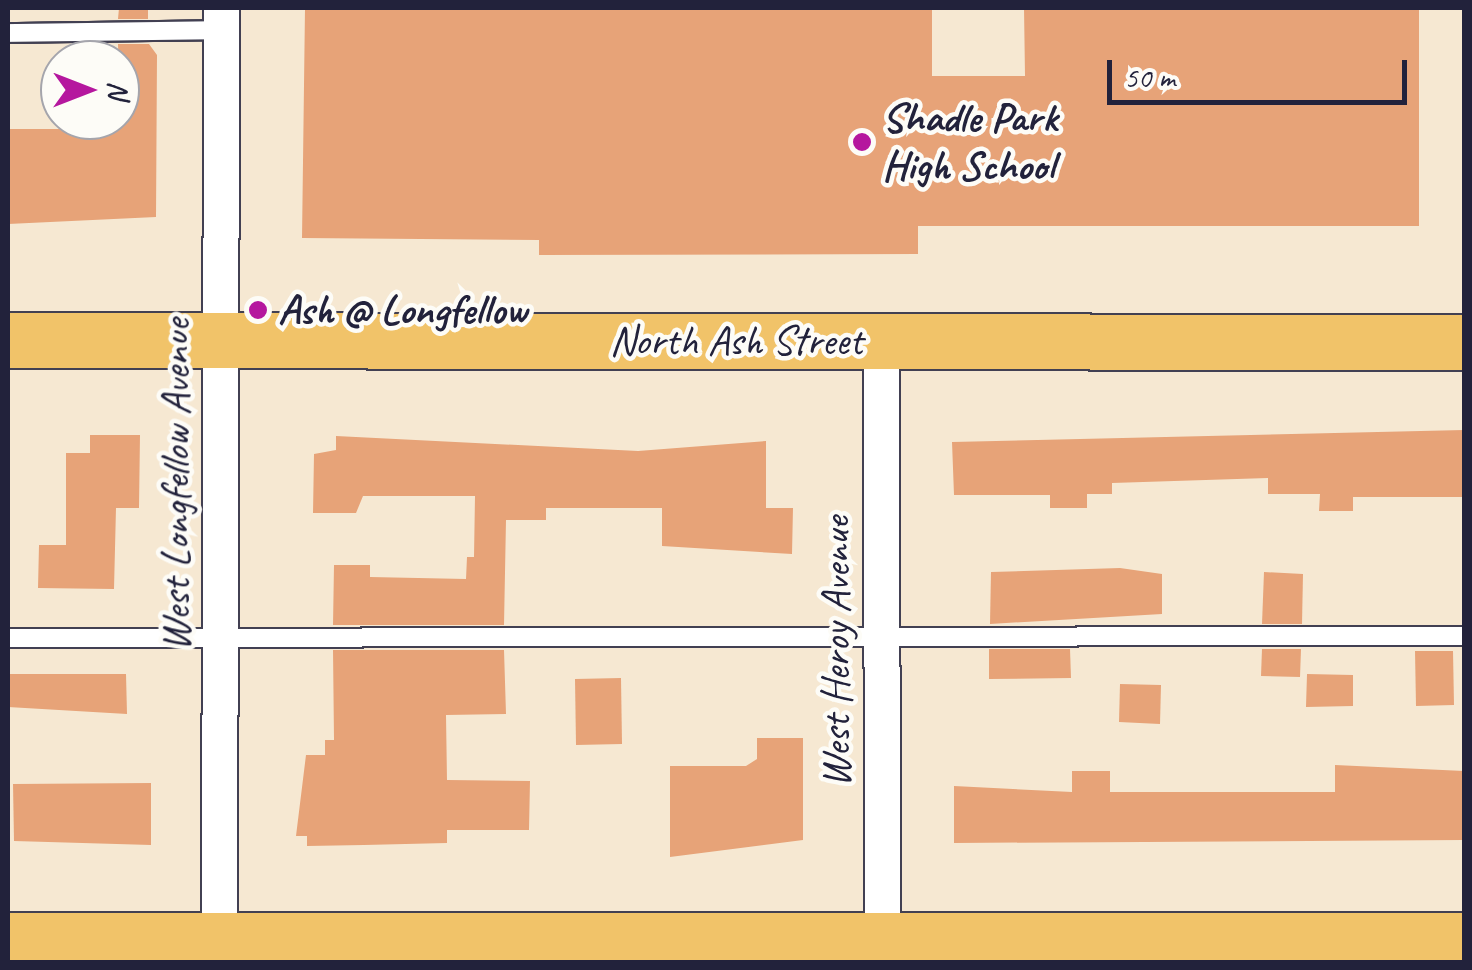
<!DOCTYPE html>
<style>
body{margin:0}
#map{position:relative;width:1472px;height:970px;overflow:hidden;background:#f6e8d2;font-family:Caveat,sans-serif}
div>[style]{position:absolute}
.building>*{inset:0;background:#e7a378}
.roads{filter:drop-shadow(2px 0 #424052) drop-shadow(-2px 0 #424052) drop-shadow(0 2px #424052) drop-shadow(0 -2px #424052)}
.lane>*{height:18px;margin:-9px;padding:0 9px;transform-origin:9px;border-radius:9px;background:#fff}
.street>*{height:35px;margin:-17.5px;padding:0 17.5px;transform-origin:17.5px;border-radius:17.5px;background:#fff}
.primary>*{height:55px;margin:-27.5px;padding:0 27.5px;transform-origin:27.5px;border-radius:27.5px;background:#f1c369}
.dots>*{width:28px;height:28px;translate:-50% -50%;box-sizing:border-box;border:5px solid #fdfcf7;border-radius:50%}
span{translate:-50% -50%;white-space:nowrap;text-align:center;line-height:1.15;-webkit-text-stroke:9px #fdfcf7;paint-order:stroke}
.poi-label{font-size:42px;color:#22223b;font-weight:700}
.left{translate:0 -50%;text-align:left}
.street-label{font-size:42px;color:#22223b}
.frame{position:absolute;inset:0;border:10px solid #22223b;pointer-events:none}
.north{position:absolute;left:40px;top:40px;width:100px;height:100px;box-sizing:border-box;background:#fdfcf7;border:2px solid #a5a5ac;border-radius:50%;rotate:90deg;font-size:28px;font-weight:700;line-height:40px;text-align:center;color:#22223b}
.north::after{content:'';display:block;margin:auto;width:35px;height:45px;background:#b5179e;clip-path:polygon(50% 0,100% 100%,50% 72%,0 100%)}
.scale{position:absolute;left:1107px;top:60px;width:300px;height:45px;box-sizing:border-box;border:5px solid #22223b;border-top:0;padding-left:12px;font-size:30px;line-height:35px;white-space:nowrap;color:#22223b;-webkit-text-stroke:8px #fdfcf7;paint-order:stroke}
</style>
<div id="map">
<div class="building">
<i style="clip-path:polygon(119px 8px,148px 8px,148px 19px,118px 19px)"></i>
<i style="clip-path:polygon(305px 8px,932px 8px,932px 76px,1025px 76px,1024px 8px,1419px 8px,1419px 226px,918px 226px,918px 254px,539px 255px,539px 240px,302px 238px)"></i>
<i style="clip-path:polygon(118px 44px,149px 44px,157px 55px,156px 217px,8px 224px,8px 129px,110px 129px,120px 120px)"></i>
<i style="clip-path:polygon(1464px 430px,1464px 497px,1353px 497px,1353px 511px,1319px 511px,1320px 494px,1268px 494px,1268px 478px,1112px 483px,1112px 494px,1087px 494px,1087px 508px,1050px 508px,1050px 495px,954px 495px,952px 442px)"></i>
<i style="clip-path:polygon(90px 435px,140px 435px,139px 508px,116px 508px,114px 589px,38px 588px,39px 545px,66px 545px,66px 453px,90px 453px)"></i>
<i style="clip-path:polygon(336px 436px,638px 451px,766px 441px,766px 508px,793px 508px,792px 554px,662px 546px,662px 508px,546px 508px,546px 520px,506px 520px,504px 625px,333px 625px,334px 565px,370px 565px,370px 577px,466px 579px,467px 557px,474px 557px,475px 496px,363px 496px,356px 513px,313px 513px,314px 454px,336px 450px)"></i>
<i style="clip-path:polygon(1120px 568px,1162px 574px,1162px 614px,990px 624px,991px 572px)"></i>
<i style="clip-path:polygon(1264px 572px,1303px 574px,1302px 624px,1262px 624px)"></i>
<i style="clip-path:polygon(989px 649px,1070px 649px,1071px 678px,989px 679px)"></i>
<i style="clip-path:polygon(1262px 649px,1301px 649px,1300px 677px,1261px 676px)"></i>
<i style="clip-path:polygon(333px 650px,504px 650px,506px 714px,446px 715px,447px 780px,530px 781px,529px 830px,447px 830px,447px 843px,364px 845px,307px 846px,307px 836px,296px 836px,306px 755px,325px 755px,325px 740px,334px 740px)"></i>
<i style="clip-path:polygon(1415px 651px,1453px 651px,1454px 705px,1416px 706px)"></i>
<i style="clip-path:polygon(8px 674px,126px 674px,127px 714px,8px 707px)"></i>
<i style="clip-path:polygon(1307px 674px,1353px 675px,1353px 706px,1306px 707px)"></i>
<i style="clip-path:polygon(621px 678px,622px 744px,576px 745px,575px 679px)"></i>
<i style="clip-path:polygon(1120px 684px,1161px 685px,1160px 724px,1119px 722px)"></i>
<i style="clip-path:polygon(757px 738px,803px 738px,803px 840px,670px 857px,670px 766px,746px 766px,757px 759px)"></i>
<i style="clip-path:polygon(1335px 765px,1464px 771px,1464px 840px,954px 843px,954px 786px,1072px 792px,1072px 771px,1110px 771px,1110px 792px,1335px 792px)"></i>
<i style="clip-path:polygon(151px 783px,151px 845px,14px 841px,13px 784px)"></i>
</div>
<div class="roads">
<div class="lane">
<i style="left:8px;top:33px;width:213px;rotate:-0.8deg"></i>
<i style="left:8px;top:638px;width:1456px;rotate:-0.08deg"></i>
</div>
<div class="street">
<i style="left:881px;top:342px;width:619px;rotate:89.91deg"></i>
<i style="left:219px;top:961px;width:953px;rotate:-89.88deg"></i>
</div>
<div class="primary">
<i style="left:8px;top:340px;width:1456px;rotate:0.08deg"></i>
<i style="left:8px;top:940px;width:1456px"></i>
</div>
</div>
<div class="dots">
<i style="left:862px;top:142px;background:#b5179e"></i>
<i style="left:258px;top:310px;background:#b5179e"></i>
</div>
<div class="poi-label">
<span class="left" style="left:882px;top:142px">Shadle Park<br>High School</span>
<span class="left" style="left:278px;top:310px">Ash @ Longfellow</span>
</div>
<div class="street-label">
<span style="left:736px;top:341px">North Ash Street</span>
<span style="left:176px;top:485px;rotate:-90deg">West Longfellow Avenue</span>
<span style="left:836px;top:652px;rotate:-90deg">West Heroy Avenue</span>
</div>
<div class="frame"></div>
<div class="north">N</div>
<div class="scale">50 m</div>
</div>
